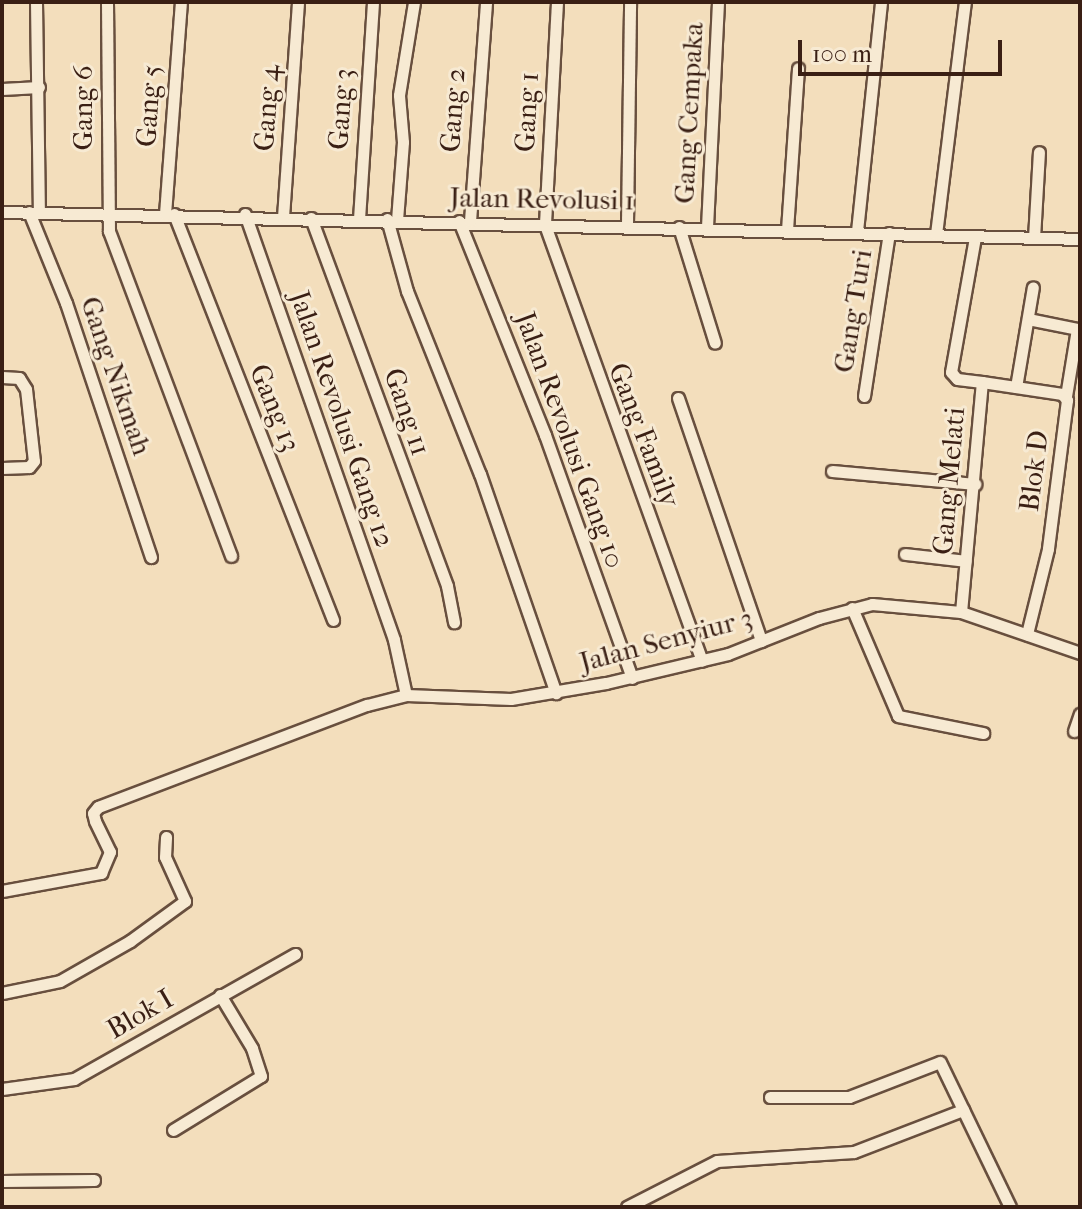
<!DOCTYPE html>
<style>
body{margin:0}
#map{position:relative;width:1082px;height:1209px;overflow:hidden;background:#f3debc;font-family:"IM FELL French Canon",serif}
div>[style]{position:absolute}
.roads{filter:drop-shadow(2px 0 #684f3e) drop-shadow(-2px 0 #684f3e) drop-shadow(0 2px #684f3e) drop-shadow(0 -2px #684f3e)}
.minor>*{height:11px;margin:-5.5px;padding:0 5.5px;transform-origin:5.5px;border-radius:5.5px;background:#f7ead3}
span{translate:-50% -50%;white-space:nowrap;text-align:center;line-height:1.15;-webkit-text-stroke:6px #f7ead3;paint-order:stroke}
.street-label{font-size:28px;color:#3a1f14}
.frame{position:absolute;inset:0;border:4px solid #3a1f14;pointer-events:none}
.scale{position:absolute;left:798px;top:40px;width:204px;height:36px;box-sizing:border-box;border:4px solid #3a1f14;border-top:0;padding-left:10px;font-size:24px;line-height:28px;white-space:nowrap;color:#3a1f14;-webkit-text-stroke:6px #f7ead3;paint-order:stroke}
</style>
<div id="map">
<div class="roads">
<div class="minor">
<i style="left:36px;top:2px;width:210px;rotate:89.2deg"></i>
<i style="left:107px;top:2px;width:229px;rotate:89.5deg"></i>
<i style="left:109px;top:231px;width:347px;rotate:69.4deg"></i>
<i style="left:557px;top:2px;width:223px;rotate:93.1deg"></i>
<i style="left:545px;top:225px;width:463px;rotate:70.2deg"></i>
<i style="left:2px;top:89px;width:37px;rotate:-3deg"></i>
<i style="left:2px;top:212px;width:1078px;rotate:1.43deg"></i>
<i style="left:29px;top:212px;width:98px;rotate:67.9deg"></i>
<i style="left:66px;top:303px;width:268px;rotate:71.5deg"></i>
<i style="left:165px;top:214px;width:213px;rotate:-85.7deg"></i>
<i style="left:174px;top:214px;width:436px;rotate:68.6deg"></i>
<i style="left:245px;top:214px;width:451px;rotate:70.7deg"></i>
<i style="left:394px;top:640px;width:56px;rotate:77.7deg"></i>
<i style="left:283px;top:217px;width:216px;rotate:-86deg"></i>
<i style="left:311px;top:218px;width:392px;rotate:69.7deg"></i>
<i style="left:447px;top:586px;width:37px;rotate:79deg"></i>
<i style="left:359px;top:219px;width:217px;rotate:-86.3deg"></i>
<i style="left:387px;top:219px;width:75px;rotate:74.5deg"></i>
<i style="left:407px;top:291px;width:197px;rotate:68.3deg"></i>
<i style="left:480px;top:474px;width:232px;rotate:70.9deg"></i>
<i style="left:397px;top:220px;width:78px;rotate:-85.6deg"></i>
<i style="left:403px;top:142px;width:47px;rotate:-94.9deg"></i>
<i style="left:399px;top:95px;width:94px;rotate:-80.8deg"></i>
<i style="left:459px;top:221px;width:231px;rotate:68.1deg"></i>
<i style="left:545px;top:435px;width:258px;rotate:70.3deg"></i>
<i style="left:470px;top:221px;width:220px;rotate:-85.8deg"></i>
<i style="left:627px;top:224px;width:222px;rotate:-89.2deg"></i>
<i style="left:679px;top:227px;width:121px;rotate:72.8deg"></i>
<i style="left:707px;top:227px;width:225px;rotate:-87.2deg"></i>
<i style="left:787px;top:230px;width:162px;rotate:-86.1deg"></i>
<i style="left:857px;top:231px;width:230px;rotate:-84deg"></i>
<i style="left:936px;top:234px;width:234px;rotate:-82.9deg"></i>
<i style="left:1034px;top:238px;width:86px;rotate:-86.7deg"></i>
<i style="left:1028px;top:319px;width:50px;rotate:11.5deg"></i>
<i style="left:1077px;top:329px;width:68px;rotate:99.3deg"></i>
<i style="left:2px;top:377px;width:17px;rotate:3deg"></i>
<i style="left:19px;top:378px;width:13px;rotate:58deg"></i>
<i style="left:26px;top:389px;width:72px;rotate:83.7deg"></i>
<i style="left:34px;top:461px;width:8px;rotate:130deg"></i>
<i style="left:29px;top:467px;width:27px;rotate:178deg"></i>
<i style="left:982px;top:382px;width:81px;rotate:8.5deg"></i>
<i style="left:1062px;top:394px;width:8px;rotate:50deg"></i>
<i style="left:1067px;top:400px;width:150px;rotate:97.3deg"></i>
<i style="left:1048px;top:549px;width:88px;rotate:103.9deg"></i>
<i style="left:1016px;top:387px;width:101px;rotate:-80.4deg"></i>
<i style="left:864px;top:396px;width:165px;rotate:-81.3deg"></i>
<i style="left:678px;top:398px;width:257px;rotate:71.1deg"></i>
<i style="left:832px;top:471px;width:144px;rotate:5.2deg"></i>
<i style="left:905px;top:554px;width:61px;rotate:6.5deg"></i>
<i style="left:852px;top:608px;width:117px;rotate:66.9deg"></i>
<i style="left:898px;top:716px;width:87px;rotate:11.3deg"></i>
<i style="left:961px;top:612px;width:231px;rotate:-84.8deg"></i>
<i style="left:982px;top:382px;width:25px;rotate:-173deg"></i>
<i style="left:957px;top:379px;width:9px;rotate:-131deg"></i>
<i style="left:951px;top:372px;width:137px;rotate:-79.9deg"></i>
<i style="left:1074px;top:731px;width:18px;rotate:-71deg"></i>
<i style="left:2px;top:891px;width:101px;rotate:-10.3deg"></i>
<i style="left:101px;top:873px;width:23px;rotate:-67deg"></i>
<i style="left:110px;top:852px;width:34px;rotate:-116deg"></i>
<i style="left:95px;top:821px;width:8px;rotate:-104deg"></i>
<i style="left:93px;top:813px;width:8px;rotate:-50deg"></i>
<i style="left:98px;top:807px;width:288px;rotate:-20.8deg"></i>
<i style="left:367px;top:705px;width:40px;rotate:-14.4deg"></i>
<i style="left:406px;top:695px;width:105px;rotate:2.2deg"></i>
<i style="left:511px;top:699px;width:96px;rotate:-9.6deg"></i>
<i style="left:606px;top:683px;width:125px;rotate:-13.4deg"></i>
<i style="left:728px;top:654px;width:98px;rotate:-21.6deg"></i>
<i style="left:819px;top:618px;width:55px;rotate:-14.8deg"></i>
<i style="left:872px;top:604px;width:89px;rotate:5.1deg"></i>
<i style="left:961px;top:612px;width:126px;rotate:19deg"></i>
<i style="left:2px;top:993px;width:59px;rotate:-11.7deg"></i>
<i style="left:60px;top:981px;width:81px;rotate:-29.7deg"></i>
<i style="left:130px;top:941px;width:68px;rotate:-36deg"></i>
<i style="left:185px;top:901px;width:48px;rotate:-114.4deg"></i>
<i style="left:165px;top:857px;width:20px;rotate:-87deg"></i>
<i style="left:2px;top:1089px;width:73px;rotate:-7.9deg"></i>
<i style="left:74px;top:1079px;width:254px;rotate:-29.5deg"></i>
<i style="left:770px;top:1097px;width:79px"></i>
<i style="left:849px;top:1097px;width:97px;rotate:-21deg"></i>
<i style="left:940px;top:1062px;width:161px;rotate:64.2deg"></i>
<i style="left:173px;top:1130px;width:103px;rotate:-31.5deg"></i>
<i style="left:261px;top:1076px;width:29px;rotate:-108deg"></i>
<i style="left:252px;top:1048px;width:62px;rotate:-121.1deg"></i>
<i style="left:2px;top:1181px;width:92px;rotate:-0.6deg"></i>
<i style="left:627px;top:1207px;width:101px;rotate:-27.1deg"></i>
<i style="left:717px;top:1161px;width:137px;rotate:-3.8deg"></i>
<i style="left:854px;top:1152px;width:117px;rotate:-21.1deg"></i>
</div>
</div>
<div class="street-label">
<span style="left:149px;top:106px;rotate:-86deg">Gang 5</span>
<span style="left:83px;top:108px;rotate:-90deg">Gang 6</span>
<span style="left:267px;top:108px;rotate:-86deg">Gang 4</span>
<span style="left:341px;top:109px;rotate:-86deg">Gang 3</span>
<span style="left:453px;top:110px;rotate:-86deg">Gang 2</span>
<span style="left:527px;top:112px;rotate:-87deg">Gang 1</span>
<span style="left:689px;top:113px;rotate:-87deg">Gang Cempaka</span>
<span style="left:542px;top:199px;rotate:1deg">Jalan Revolusi 1</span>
<span style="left:853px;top:311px;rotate:-81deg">Gang Turi</span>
<span style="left:116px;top:376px;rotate:71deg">Gang Nikmah</span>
<span style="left:275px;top:408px;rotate:68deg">Gang 13</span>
<span style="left:407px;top:412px;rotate:71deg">Gang 11</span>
<span style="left:342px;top:419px;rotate:71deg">Jalan Revolusi Gang 12</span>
<span style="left:644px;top:435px;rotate:69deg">Gang Family</span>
<span style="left:570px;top:440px;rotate:70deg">Jalan Revolusi Gang 10</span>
<span style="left:1034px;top:471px;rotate:-83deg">Blok D</span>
<span style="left:949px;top:481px;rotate:-85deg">Gang Melati</span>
<span style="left:666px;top:640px;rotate:-15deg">Jalan Senyiur 3</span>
<span style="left:140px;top:1014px;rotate:-30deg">Blok I</span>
</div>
<div class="frame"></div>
<div class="scale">100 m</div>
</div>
